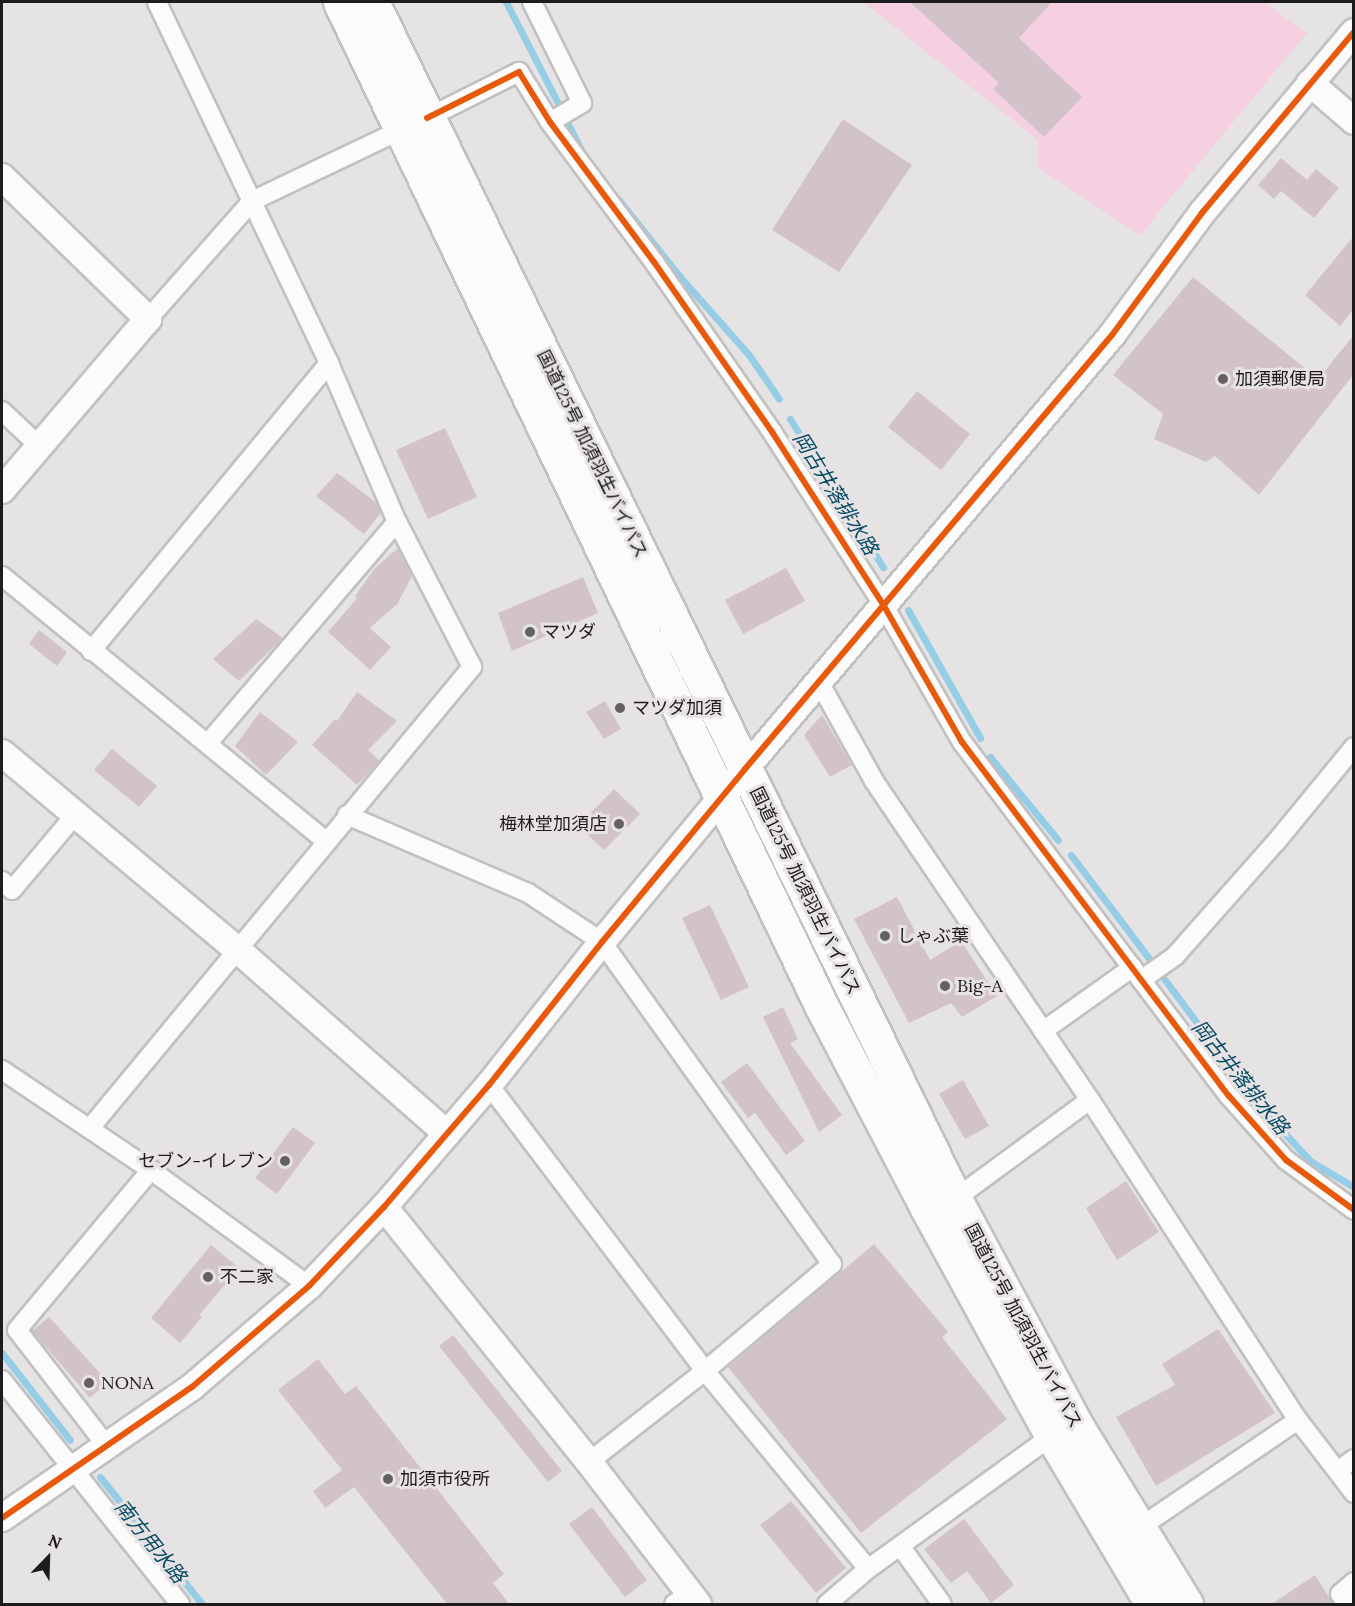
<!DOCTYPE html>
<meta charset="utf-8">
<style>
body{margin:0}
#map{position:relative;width:1355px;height:1606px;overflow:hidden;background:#e6e3e4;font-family:Lora,"Noto Sans JP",serif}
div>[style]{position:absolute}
.green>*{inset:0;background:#f4d0e0}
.stream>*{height:7px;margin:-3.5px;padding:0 3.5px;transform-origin:3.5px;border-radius:3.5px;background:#96cde6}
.building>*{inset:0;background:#d2c3ca}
.roads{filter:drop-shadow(2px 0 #c2c1c1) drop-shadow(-2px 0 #c2c1c1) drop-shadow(0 2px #c2c1c1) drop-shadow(0 -2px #c2c1c1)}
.street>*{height:18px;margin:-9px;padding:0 9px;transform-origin:9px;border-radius:9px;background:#fbfbfb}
.secondary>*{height:26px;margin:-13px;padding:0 13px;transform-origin:13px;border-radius:13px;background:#fbfbfb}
.highway>*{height:33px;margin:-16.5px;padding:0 16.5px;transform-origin:16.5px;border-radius:16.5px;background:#fbfbfb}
.cycleway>*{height:6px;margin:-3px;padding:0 3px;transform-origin:3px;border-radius:3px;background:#e8590c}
.dots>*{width:16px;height:16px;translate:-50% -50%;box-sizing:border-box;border:3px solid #e7e2e4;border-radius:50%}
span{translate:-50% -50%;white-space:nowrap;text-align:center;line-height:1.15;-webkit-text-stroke:6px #e7e2e4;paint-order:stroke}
.poi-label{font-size:18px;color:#1d1b1c}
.left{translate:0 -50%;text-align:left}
.right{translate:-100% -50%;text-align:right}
.street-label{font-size:18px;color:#1d1b1c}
.water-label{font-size:20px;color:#054b63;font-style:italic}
.frame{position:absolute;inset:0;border:3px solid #1d1b1c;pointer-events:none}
.north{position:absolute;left:18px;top:1528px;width:60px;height:60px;-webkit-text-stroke:4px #e7e2e4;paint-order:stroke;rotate:23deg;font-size:16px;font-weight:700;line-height:24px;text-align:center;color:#1d1b1c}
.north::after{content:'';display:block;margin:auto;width:21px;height:27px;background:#1d1b1c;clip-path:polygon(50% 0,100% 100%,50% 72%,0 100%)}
</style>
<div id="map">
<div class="green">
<i style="clip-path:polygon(863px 2px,1264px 2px,1307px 33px,1140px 235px,1038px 168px,1038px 140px)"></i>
</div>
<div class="stream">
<i style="left:506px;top:2px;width:120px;rotate:62.8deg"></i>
<i style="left:567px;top:122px;width:34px;rotate:63deg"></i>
<i style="left:618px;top:199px;width:100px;rotate:51.5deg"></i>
<i style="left:680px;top:277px;width:104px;rotate:48.5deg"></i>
<i style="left:749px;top:355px;width:53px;rotate:55.7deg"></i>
<i style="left:790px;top:419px;width:175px;rotate:57.9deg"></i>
<i style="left:908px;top:610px;width:147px;rotate:60.6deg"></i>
<i style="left:990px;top:757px;width:107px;rotate:50.7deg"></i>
<i style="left:1071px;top:855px;width:138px;rotate:53deg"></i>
<i style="left:1165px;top:980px;width:152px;rotate:53.3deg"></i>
<i style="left:1256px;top:1102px;width:80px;rotate:47.5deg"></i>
<i style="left:1310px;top:1161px;width:51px;rotate:30.6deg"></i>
<i style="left:2px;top:1353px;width:110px;rotate:52deg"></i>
<i style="left:100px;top:1477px;width:163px;rotate:51.2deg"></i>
</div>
<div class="building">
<i style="clip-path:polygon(910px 2px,1052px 2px,1019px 38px,1082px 97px,1044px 137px,993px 89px,999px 83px)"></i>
<i style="clip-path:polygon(843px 119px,912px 165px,839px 272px,772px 230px)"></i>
<i style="clip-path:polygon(1281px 158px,1307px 180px,1316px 169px,1339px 188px,1314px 218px,1281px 191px,1274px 199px,1258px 185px)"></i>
<i style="clip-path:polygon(1353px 237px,1353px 310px,1340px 326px,1305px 295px)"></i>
<i style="clip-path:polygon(1193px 277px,1318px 379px,1353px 336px,1353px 375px,1259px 495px,1215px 456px,1206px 462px,1154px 439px,1163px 414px,1113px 375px)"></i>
<i style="clip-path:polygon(917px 391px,970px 434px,941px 470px,888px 427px)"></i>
<i style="clip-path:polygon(445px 428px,477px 497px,428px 519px,396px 450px)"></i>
<i style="clip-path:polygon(337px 473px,377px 503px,381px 513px,364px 534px,316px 496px)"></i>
<i style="clip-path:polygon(398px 548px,412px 576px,398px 603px,370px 628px,391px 647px,370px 670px,328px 632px,357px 598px,355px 596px,375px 568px)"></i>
<i style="clip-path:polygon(786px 568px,805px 601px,743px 634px,725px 600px)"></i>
<i style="clip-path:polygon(583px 577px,598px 613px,512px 651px,498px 613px)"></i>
<i style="clip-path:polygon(256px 619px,283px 638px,239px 681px,213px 659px)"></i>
<i style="clip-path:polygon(39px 630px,67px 652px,57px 666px,29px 644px)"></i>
<i style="clip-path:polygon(357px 692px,397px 721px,368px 750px,380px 761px,357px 785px,312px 745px,335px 719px,337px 721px)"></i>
<i style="clip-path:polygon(605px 701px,621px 729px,604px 739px,586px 712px)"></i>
<i style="clip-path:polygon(260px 712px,298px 742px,266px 775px,235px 746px)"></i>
<i style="clip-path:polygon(822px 715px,852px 765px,830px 777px,804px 735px)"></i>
<i style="clip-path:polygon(112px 749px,157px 786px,139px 807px,94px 770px)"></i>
<i style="clip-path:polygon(614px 789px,640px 814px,604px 850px,578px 826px)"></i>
<i style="clip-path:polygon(897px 897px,930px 960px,961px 941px,997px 996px,962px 1017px,951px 1003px,909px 1023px,854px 919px)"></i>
<i style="clip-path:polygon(710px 905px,749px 987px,721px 1000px,682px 918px)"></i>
<i style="clip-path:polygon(783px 1007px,798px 1039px,790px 1043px,842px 1115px,819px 1132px,763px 1017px)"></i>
<i style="clip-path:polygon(747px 1063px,805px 1141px,786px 1155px,755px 1113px,748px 1118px,721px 1082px)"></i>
<i style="clip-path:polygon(963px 1080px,989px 1126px,965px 1139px,939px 1094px)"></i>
<i style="clip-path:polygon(293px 1127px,315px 1143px,277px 1194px,255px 1178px)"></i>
<i style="clip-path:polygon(1126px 1181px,1159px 1232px,1117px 1260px,1086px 1208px)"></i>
<i style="clip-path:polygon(874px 1244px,948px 1332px,942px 1337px,1007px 1419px,861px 1533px,728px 1367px)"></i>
<i style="clip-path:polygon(211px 1245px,239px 1268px,199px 1315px,202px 1317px,180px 1343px,151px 1318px)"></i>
<i style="clip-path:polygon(49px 1317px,108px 1382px,90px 1398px,32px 1331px)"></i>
<i style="clip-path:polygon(1218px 1329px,1275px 1413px,1156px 1486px,1116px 1417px,1175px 1385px,1162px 1364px)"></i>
<i style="clip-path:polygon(453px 1335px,562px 1471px,548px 1482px,439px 1346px)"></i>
<i style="clip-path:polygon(318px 1359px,345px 1394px,356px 1386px,504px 1574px,493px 1583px,510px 1605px,448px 1605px,354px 1487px,325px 1508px,313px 1491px,342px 1470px,278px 1390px)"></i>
<i style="clip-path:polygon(791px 1501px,846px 1568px,816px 1593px,760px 1525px)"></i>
<i style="clip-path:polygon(592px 1507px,647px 1580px,625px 1597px,569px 1524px)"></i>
<i style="clip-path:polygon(964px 1519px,1014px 1585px,991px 1603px,967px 1571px,951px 1583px,924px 1549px)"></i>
<i style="clip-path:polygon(1315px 1575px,1334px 1605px,1270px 1605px)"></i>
</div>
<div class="roads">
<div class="street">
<i style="left:532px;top:2px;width:113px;rotate:63.7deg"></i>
<i style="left:582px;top:103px;width:37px;rotate:149deg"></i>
<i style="left:427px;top:118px;width:103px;rotate:-26.6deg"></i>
<i style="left:519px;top:72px;width:59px;rotate:58.2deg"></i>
<i style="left:550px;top:122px;width:174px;rotate:53.4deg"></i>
<i style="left:654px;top:262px;width:207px;rotate:55.2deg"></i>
<i style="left:772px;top:432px;width:207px;rotate:57.2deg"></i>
<i style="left:884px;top:606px;width:157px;rotate:60.2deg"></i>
<i style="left:962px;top:742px;width:443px;rotate:53deg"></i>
<i style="left:1229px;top:1096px;width:86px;rotate:48.3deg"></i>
<i style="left:1286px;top:1160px;width:84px;rotate:36.3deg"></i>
<i style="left:148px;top:319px;width:157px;rotate:-48.6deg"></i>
<i style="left:252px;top:201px;width:167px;rotate:-25.5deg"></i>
<i style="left:2px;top:411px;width:50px;rotate:43.4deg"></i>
<i style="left:2px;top:576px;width:420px;rotate:39.3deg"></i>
<i style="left:91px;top:651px;width:374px;rotate:-50.4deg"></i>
<i style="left:819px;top:682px;width:113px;rotate:60.9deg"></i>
<i style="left:874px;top:781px;width:385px;rotate:55.9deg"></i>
<i style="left:1090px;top:1100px;width:382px;rotate:57deg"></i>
<i style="left:1298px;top:1420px;width:92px;rotate:52.5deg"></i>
<i style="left:208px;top:743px;width:291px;rotate:-49.5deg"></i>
<i style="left:347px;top:815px;width:197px;rotate:23.3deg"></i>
<i style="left:528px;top:893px;width:89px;rotate:33.5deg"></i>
<i style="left:602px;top:942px;width:396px;rotate:54.5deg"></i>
<i style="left:832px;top:1264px;width:166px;rotate:139.9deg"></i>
<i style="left:705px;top:1371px;width:147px;rotate:141.9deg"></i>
<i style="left:2px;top:881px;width:13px;rotate:42deg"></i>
<i style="left:12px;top:890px;width:99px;rotate:-49.9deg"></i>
<i style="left:1141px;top:980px;width:42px;rotate:-35.2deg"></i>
<i style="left:1175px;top:956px;width:152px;rotate:-48.5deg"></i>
<i style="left:1276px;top:842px;width:123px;rotate:-50.6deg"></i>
<i style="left:1043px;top:1031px;width:110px;rotate:-35.4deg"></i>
<i style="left:2px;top:1070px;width:179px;rotate:33.9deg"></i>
<i style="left:151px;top:1170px;width:196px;rotate:36.3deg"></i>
<i style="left:489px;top:1085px;width:358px;rotate:52.9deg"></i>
<i style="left:705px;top:1371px;width:256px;rotate:50.5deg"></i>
<i style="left:90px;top:1128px;width:599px;rotate:-50.35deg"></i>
<i style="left:472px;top:667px;width:163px;rotate:-117.3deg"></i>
<i style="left:397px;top:522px;width:173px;rotate:-113.2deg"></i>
<i style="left:329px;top:363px;width:400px;rotate:-115.5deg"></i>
<i style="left:955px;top:1199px;width:167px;rotate:-36.3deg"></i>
<i style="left:2px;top:1380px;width:286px;rotate:51.5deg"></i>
<i style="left:106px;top:1445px;width:145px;rotate:-127.7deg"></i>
<i style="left:17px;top:1330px;width:209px;rotate:-50.1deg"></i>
<i style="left:1338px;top:1471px;width:20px;rotate:-37deg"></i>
<i style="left:1139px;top:1528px;width:192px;rotate:-34.2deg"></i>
<i style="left:901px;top:1547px;width:70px;rotate:54.3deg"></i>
<i style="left:674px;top:1604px;width:18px;rotate:-34deg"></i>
<i style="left:827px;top:1604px;width:54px;rotate:-40.5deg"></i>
<i style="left:868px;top:1569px;width:227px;rotate:-35.9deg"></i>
<i style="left:1347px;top:1604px;width:12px;rotate:-125deg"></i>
<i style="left:1340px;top:1594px;width:18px;rotate:-41deg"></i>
</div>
<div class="secondary">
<i style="left:1310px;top:83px;width:58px;rotate:40.8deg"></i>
<i style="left:2px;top:177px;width:204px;rotate:44.2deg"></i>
<i style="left:148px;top:319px;width:225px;rotate:130.5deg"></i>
<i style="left:2px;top:753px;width:309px;rotate:39.9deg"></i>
<i style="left:239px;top:951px;width:277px;rotate:41.3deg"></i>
<i style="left:384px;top:1207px;width:327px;rotate:51.2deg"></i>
<i style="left:589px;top:1462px;width:179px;rotate:52.5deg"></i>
<i style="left:2px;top:1518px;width:231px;rotate:-34.6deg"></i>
<i style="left:192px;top:1387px;width:155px;rotate:-40.8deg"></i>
<i style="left:309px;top:1286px;width:109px;rotate:-46.5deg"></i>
<i style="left:384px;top:1207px;width:161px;rotate:-49.3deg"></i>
<i style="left:489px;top:1085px;width:182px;rotate:-51.7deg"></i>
<i style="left:602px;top:942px;width:224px;rotate:-50.4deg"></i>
<i style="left:745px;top:769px;width:568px;rotate:-49.78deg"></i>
<i style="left:1112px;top:335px;width:152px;rotate:-53.6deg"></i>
<i style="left:1202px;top:213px;width:236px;rotate:-50deg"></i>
</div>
<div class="highway">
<i style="left:340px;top:2px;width:1112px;rotate:64.38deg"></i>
<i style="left:821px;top:1005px;width:229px;rotate:62.4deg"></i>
<i style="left:927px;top:1208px;width:260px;rotate:61.3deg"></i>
<i style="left:1052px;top:1436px;width:196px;rotate:59.2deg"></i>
<i style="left:372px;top:2px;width:1331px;rotate:64.03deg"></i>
<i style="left:955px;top:1199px;width:262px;rotate:61.8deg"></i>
<i style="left:1079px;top:1430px;width:204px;rotate:58.4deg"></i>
</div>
</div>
<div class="cycleway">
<i style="left:427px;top:118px;width:103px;rotate:-26.6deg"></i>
<i style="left:519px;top:72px;width:59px;rotate:58.2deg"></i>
<i style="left:550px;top:122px;width:174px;rotate:53.4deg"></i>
<i style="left:654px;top:262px;width:207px;rotate:55.2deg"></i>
<i style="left:772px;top:432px;width:207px;rotate:57.2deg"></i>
<i style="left:884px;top:606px;width:157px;rotate:60.2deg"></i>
<i style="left:962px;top:742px;width:443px;rotate:53deg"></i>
<i style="left:1229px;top:1096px;width:86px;rotate:48.3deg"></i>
<i style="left:1286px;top:1160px;width:84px;rotate:36.3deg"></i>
<i style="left:2px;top:1518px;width:231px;rotate:-34.6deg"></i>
<i style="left:192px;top:1387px;width:155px;rotate:-40.8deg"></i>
<i style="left:309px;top:1286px;width:109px;rotate:-46.5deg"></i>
<i style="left:384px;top:1207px;width:161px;rotate:-49.3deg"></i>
<i style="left:489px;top:1085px;width:182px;rotate:-51.7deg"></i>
<i style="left:602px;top:942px;width:224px;rotate:-50.4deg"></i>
<i style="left:745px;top:769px;width:568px;rotate:-49.78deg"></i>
<i style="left:1112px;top:335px;width:152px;rotate:-53.6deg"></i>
<i style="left:1202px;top:213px;width:236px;rotate:-50deg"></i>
</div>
<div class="dots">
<i style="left:1223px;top:379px;background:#636162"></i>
<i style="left:530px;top:632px;background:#636162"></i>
<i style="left:620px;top:708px;background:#636162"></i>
<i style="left:619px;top:824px;background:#636162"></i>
<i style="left:885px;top:936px;background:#636162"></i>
<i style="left:945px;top:986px;background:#636162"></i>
<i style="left:285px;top:1161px;background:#636162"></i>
<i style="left:208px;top:1277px;background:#636162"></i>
<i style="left:89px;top:1383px;background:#636162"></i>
<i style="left:388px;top:1479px;background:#636162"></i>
</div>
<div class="poi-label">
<span class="left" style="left:1235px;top:379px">加須郵便局</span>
<span class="left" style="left:542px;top:632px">マツダ</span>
<span class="left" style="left:632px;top:708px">マツダ加須</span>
<span class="right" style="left:607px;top:824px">梅林堂加須店</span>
<span class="left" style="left:897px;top:936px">しゃぶ葉</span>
<span class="left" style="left:957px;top:986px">Big-A</span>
<span class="right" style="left:273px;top:1161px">セブン-イレブン</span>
<span class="left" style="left:220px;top:1277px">不二家</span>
<span class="left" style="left:101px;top:1383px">NONA</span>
<span class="left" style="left:400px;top:1479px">加須市役所</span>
</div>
<div class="street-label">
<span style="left:592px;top:454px;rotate:64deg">国道125号 加須羽生バイパス</span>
<span style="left:805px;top:891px;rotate:64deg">国道125号 加須羽生バイパス</span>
<span style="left:1023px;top:1326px;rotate:62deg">国道125号 加須羽生バイパス</span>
</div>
<div class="water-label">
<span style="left:836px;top:493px;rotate:58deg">岡古井落排水路</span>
<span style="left:1241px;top:1077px;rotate:51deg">岡古井落排水路</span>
<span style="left:151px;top:1541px;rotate:51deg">南方用水路</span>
</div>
<div class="frame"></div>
<div class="north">N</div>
</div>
